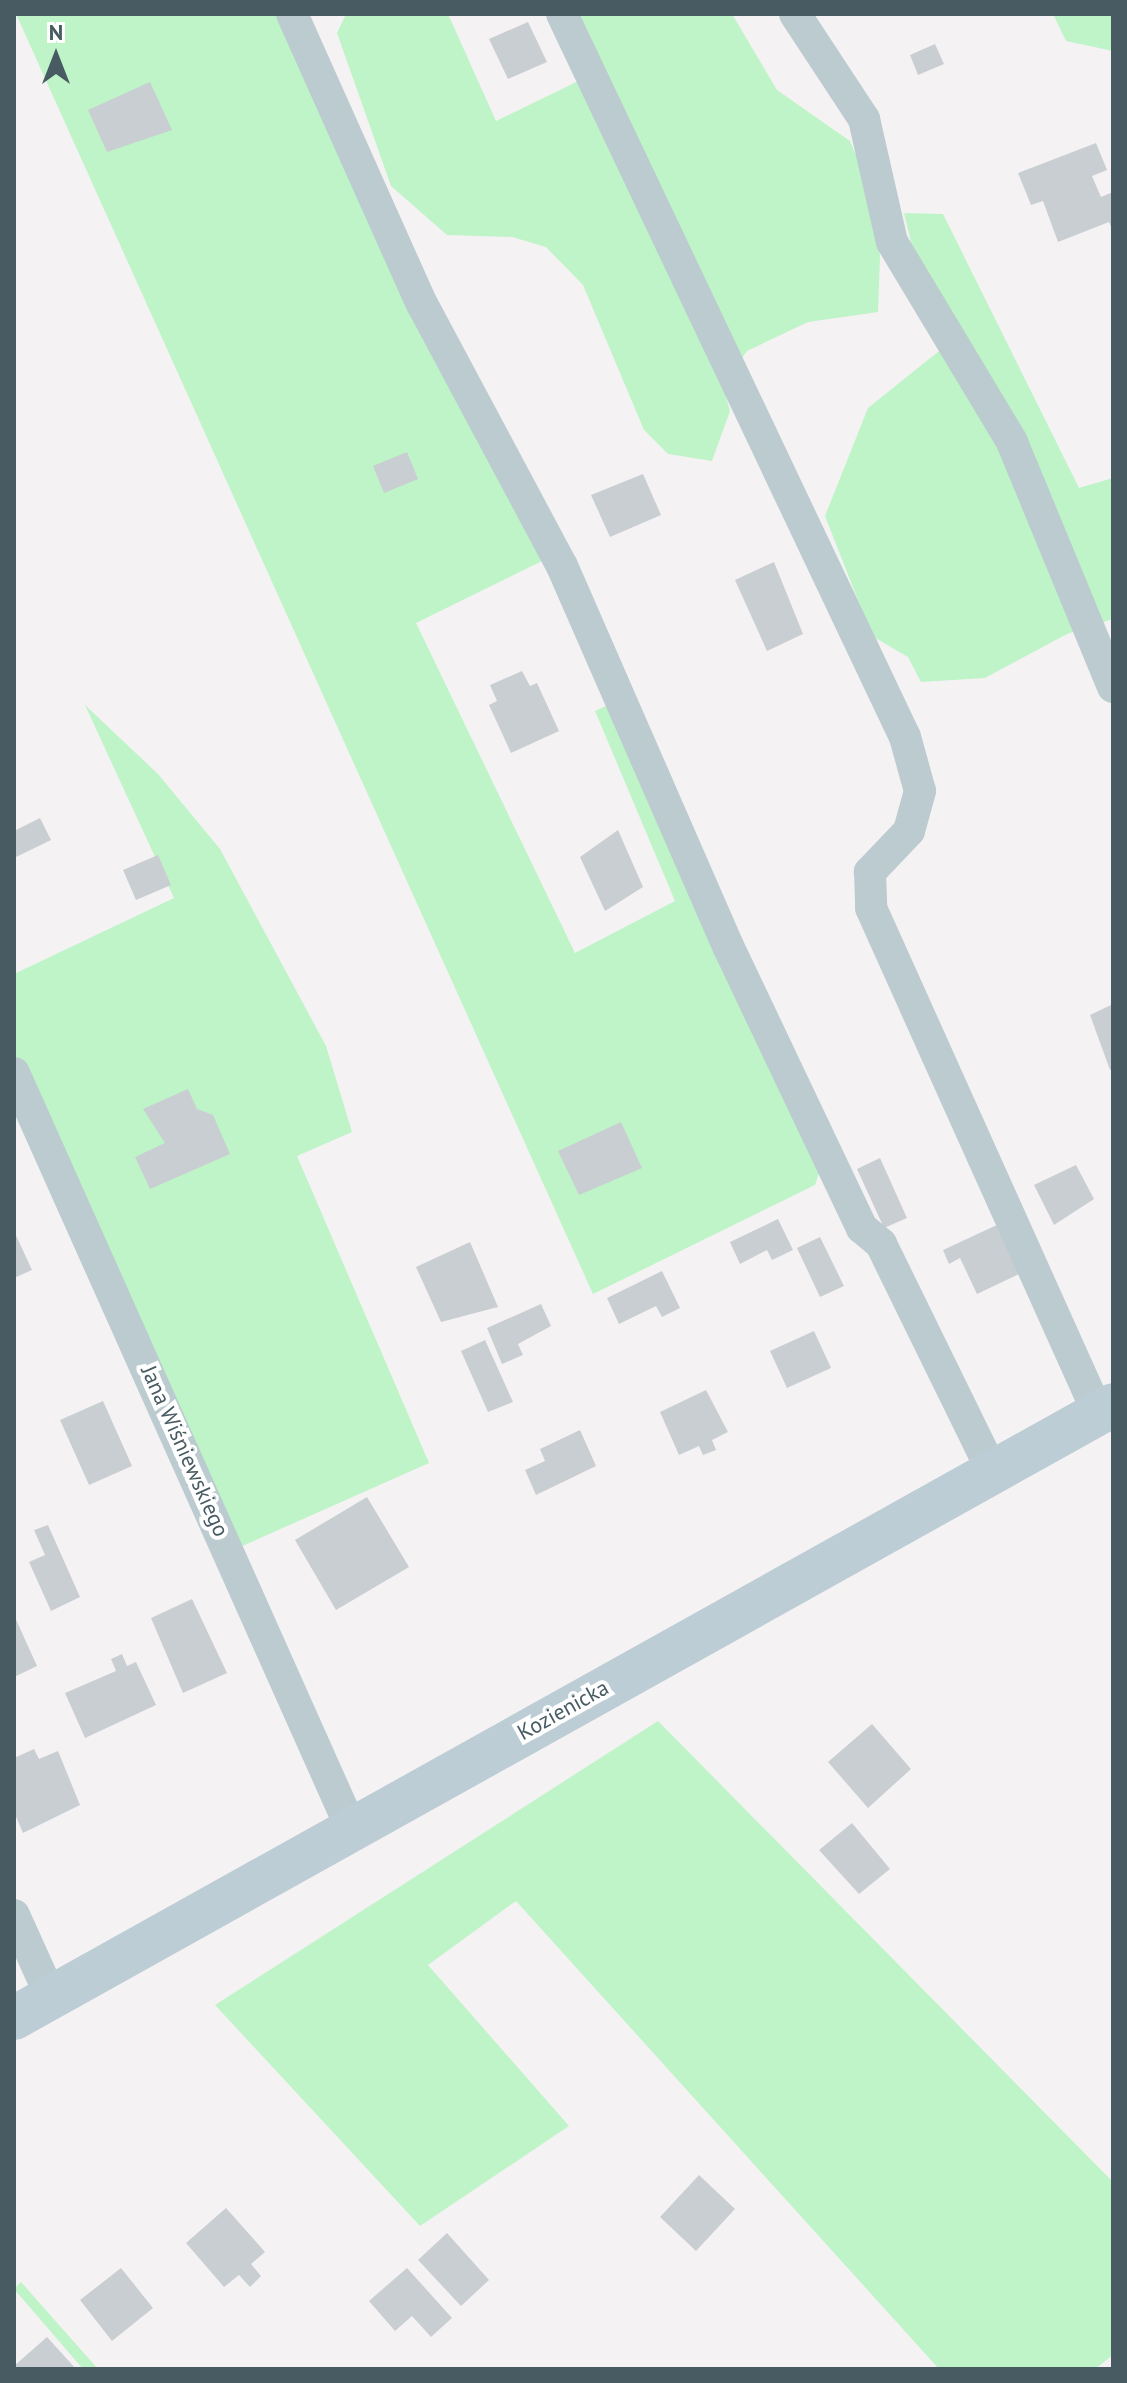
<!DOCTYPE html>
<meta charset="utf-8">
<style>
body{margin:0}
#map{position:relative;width:1127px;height:2383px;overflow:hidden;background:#f5f2f3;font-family:"PT Sans",sans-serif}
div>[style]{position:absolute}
.green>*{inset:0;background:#bef4c8}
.building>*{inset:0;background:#c9ced2}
.minor>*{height:32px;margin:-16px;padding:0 16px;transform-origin:16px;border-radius:16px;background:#bccbd0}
.secondary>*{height:44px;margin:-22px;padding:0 22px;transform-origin:22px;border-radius:22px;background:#bdcdd5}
span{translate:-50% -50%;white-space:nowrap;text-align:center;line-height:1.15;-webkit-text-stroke:8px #fff;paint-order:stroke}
.street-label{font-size:22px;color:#485b62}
.frame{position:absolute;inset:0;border:16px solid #485b62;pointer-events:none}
.north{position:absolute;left:16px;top:16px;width:80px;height:80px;-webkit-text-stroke:6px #fff;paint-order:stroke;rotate:0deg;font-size:22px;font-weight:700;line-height:32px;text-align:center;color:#485b62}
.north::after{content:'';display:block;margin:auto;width:28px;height:36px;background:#485b62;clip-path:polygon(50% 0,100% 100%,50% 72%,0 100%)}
</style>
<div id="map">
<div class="green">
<i style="clip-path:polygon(16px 14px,278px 14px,546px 559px,416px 623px,575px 953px,675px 901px,595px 711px,610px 704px,822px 1164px,815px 1185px,593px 1294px)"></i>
<i style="clip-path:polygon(346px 14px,448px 14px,496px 121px,601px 70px,577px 14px,732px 14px,777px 90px,850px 141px,870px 188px,880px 256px,878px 312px,808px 322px,747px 351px,723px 385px,730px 411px,712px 461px,668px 454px,644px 430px,583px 285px,546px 247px,512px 237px,447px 235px,391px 186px,337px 33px)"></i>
<i style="clip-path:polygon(1053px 14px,1113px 14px,1113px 51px,1066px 41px)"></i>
<i style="clip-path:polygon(904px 213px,943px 214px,1079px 488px,1113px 478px,1113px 619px,1067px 634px,985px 678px,921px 682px,908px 657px,872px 636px,825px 516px,868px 408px,959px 335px,915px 259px)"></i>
<i style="clip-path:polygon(85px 705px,158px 774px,220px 849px,326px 1046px,352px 1132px,297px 1156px,429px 1463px,240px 1547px,14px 1059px,14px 974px,174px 898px)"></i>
<i style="clip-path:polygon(658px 1721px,1113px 2182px,1113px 2355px,1095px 2369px,939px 2369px,516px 1901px,428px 1965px,569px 2126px,420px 2226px,215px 2005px)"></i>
<i style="clip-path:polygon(21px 2282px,98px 2369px,83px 2369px,14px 2289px)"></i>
</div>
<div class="building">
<i style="clip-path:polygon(528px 22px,547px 62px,508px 79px,489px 39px)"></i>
<i style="clip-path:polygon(935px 44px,944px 64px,918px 75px,910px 55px)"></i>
<i style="clip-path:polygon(150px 82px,172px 130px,107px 152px,88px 110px)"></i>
<i style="clip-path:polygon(1096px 143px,1107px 170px,1092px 176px,1101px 197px,1113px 192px,1113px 232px,1109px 222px,1058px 242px,1043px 201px,1031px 205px,1018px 173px)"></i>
<i style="clip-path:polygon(407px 452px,418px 479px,384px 493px,373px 466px)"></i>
<i style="clip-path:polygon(643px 474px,661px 515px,610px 537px,591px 495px)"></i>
<i style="clip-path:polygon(774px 562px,803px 634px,767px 651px,735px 580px)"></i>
<i style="clip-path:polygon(522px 671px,530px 686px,537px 683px,559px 731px,511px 753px,489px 705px,497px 701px,490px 685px)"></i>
<i style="clip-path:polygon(40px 818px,51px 840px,14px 858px,14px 831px)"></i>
<i style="clip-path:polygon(618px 830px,643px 887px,605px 911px,580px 857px)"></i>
<i style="clip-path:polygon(158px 855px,171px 885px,136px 900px,123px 870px)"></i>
<i style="clip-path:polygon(1113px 1004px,1113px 1068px,1110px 1070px,1090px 1015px)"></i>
<i style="clip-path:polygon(188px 1089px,197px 1109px,213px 1115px,230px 1154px,150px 1189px,135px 1157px,165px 1143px,143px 1109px)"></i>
<i style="clip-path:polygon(621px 1122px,642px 1168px,579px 1195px,558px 1151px)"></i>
<i style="clip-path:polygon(880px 1158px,907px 1218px,884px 1228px,857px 1169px)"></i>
<i style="clip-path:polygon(1076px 1165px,1094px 1199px,1054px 1225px,1034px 1185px)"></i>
<i style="clip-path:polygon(778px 1219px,793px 1250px,772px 1260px,767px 1250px,740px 1264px,730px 1242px)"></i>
<i style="clip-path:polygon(999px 1224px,1021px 1273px,977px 1294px,960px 1258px,949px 1264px,943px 1250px)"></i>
<i style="clip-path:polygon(14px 1231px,32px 1270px,14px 1278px)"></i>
<i style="clip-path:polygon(820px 1237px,844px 1286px,820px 1297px,797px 1248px)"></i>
<i style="clip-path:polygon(470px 1242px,498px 1307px,441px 1322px,416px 1267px)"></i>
<i style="clip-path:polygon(662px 1271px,680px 1308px,662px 1317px,656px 1306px,619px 1324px,607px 1298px)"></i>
<i style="clip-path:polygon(541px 1304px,551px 1326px,518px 1344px,523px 1355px,502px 1364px,487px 1328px)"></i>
<i style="clip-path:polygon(814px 1331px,831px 1368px,787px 1388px,770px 1351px)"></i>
<i style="clip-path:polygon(485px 1340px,513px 1402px,488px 1412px,461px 1351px)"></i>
<i style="clip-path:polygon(706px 1390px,728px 1432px,712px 1440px,716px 1450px,703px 1455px,699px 1446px,679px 1455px,660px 1412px)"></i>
<i style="clip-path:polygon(103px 1401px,132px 1466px,89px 1485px,60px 1420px)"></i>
<i style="clip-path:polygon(580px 1430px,596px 1466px,536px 1495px,525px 1470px,545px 1461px,540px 1449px)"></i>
<i style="clip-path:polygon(367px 1497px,409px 1567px,336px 1610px,295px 1540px)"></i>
<i style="clip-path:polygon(48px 1525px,80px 1597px,51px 1611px,29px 1562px,45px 1555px,34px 1530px)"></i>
<i style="clip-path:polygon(192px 1599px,227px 1673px,183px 1693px,151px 1618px)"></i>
<i style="clip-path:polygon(14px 1615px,37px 1666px,14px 1677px)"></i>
<i style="clip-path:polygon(122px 1654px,127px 1666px,136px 1662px,156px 1705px,85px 1738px,65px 1693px,116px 1671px,111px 1659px)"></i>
<i style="clip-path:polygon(872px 1724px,911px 1769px,868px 1808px,828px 1762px)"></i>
<i style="clip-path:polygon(34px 1749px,39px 1759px,58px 1751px,80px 1805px,23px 1833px,14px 1812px,14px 1758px)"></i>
<i style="clip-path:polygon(852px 1823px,890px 1869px,859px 1894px,819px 1850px)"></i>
<i style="clip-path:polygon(699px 2175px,735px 2209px,696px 2251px,660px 2217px)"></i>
<i style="clip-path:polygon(226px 2208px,265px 2252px,251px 2264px,261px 2276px,250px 2287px,239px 2275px,224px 2287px,186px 2243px)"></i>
<i style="clip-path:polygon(447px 2233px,489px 2280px,461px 2306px,418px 2260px)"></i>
<i style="clip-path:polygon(121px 2268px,153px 2308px,112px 2341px,80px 2300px)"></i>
<i style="clip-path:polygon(407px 2268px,452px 2318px,431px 2337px,412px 2316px,395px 2331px,369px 2301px)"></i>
<i style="clip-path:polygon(47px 2337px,76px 2369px,14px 2369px,14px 2366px)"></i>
</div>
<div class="minor">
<i style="left:292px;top:14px;width:318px;rotate:65.9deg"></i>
<i style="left:422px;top:304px;width:297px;rotate:61.9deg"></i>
<i style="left:562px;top:566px;width:415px;rotate:66.4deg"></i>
<i style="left:728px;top:946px;width:312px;rotate:64.6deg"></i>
<i style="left:862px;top:1228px;width:25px;rotate:40deg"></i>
<i style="left:881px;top:1244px;width:253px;rotate:63.9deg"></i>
<i style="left:562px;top:14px;width:800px;rotate:64.62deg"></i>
<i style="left:905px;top:737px;width:56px;rotate:74.5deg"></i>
<i style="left:920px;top:791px;width:41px;rotate:105.4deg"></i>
<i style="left:909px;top:831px;width:57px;rotate:133.6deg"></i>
<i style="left:870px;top:872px;width:36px;rotate:88deg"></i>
<i style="left:871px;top:908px;width:554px;rotate:65.8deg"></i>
<i style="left:795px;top:14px;width:126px;rotate:56.7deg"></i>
<i style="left:864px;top:119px;width:126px;rotate:77.2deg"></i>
<i style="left:892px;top:242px;width:233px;rotate:59deg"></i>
<i style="left:1012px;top:442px;width:265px;rotate:67.6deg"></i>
<i style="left:14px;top:1073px;width:829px;rotate:65.94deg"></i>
<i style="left:14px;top:1915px;width:90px;rotate:65.7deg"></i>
</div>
<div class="secondary">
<i style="left:14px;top:2018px;width:1258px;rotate:-29.15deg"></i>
</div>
<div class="street-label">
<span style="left:185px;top:1451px;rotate:66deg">Jana Wiśniewskiego</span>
<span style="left:563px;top:1710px;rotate:-29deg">Kozienicka</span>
</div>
<div class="frame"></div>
<div class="north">N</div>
</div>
